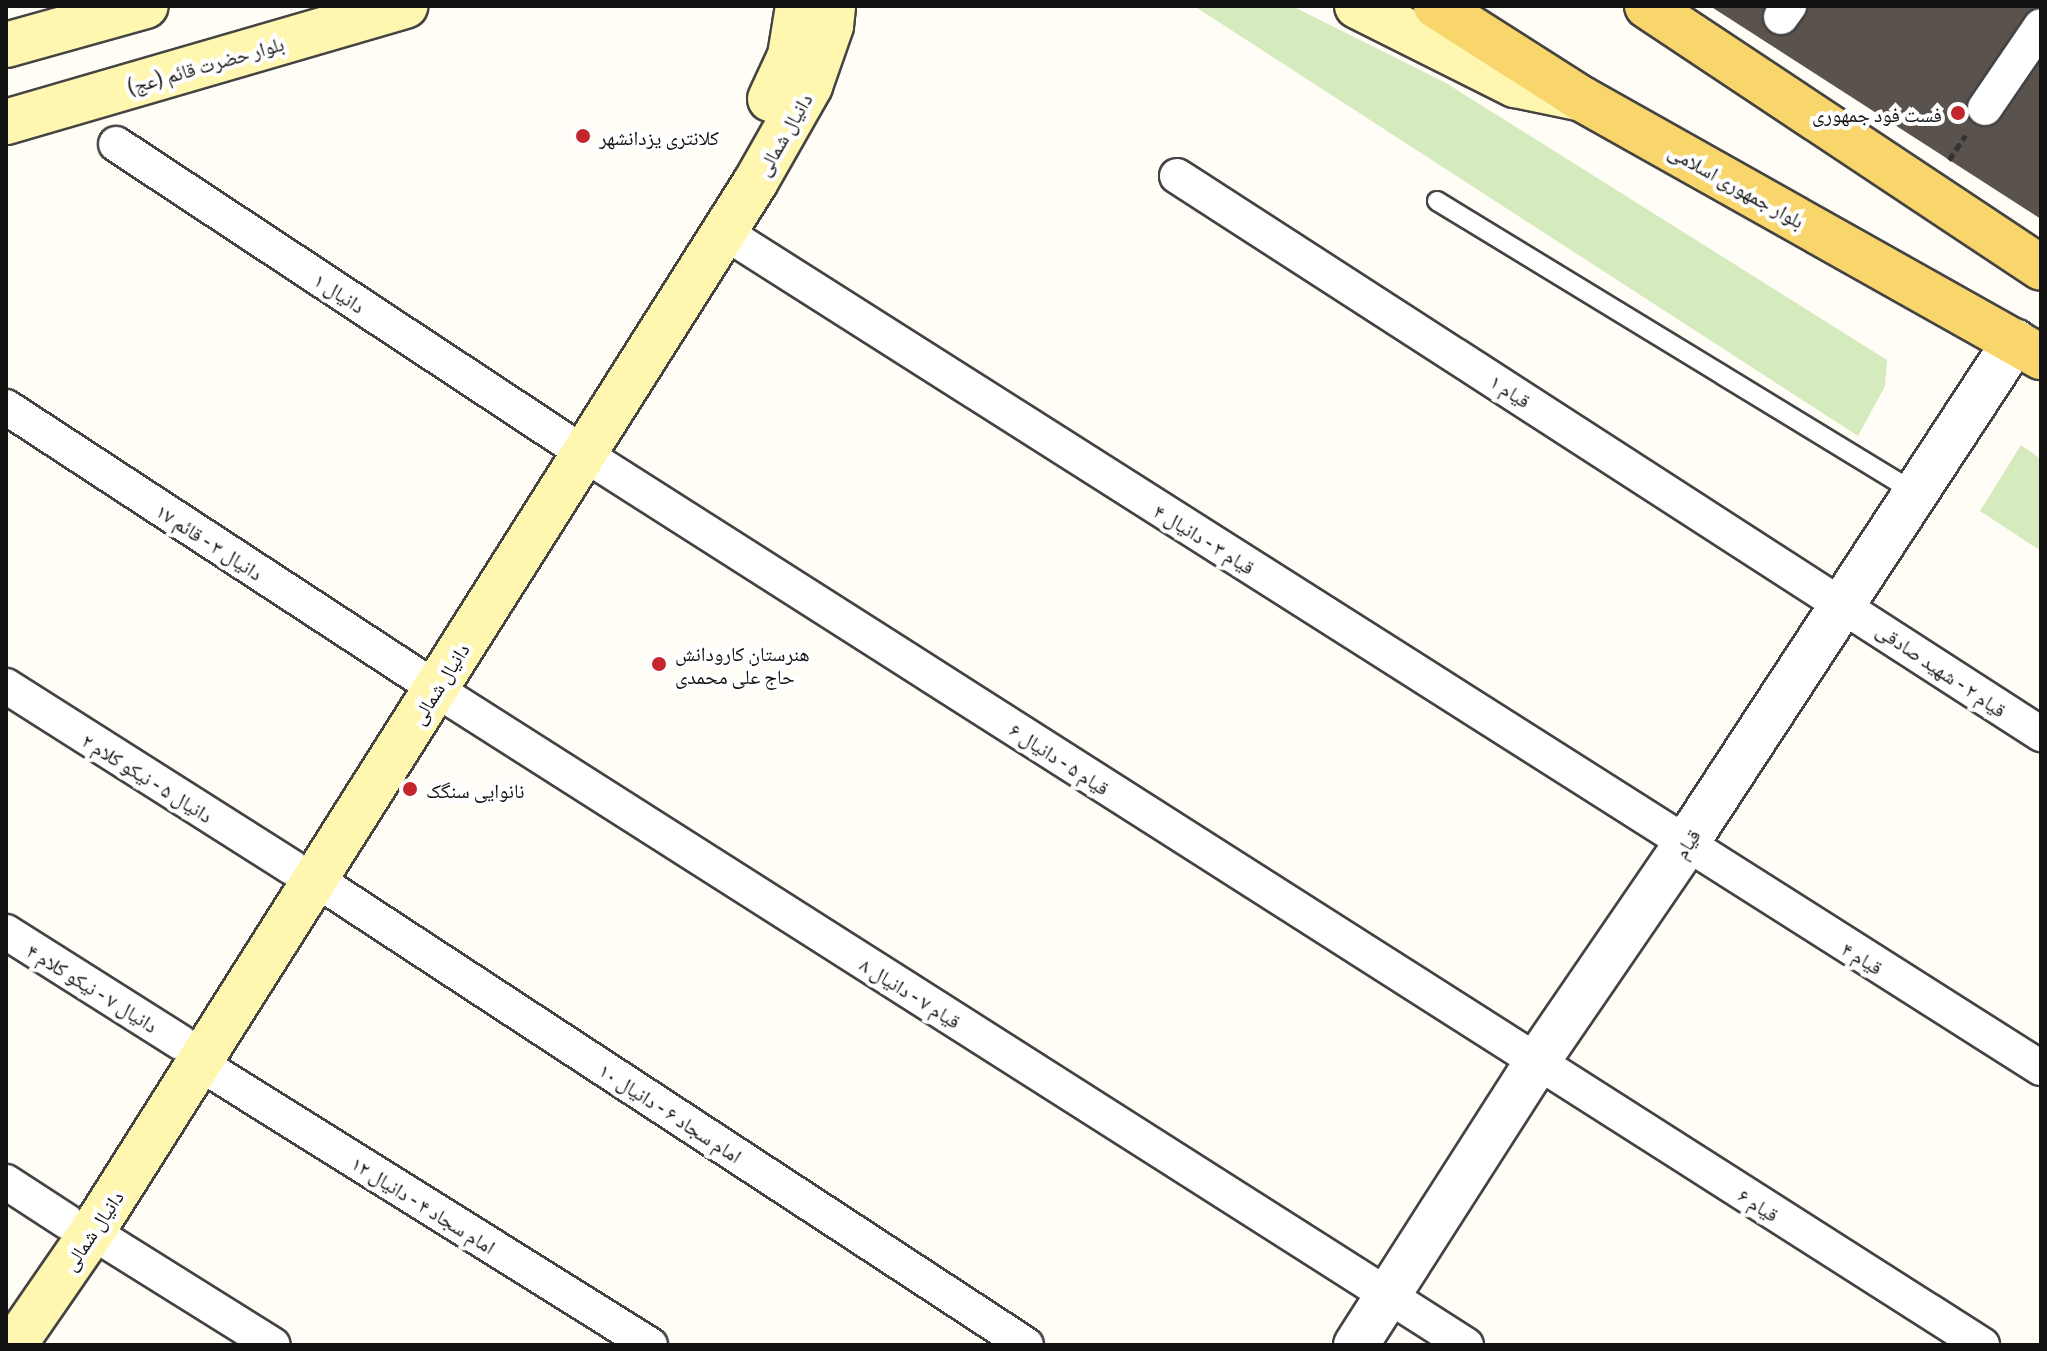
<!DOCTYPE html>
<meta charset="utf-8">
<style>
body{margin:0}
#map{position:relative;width:2047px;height:1351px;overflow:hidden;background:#fffdf5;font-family:Literata,"Noto Naskh Arabic",serif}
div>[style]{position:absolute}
.green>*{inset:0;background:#d5ebbd}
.building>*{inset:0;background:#5a524d}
.path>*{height:5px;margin-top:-2.5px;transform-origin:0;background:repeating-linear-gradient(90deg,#333 0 8px,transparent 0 12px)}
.roads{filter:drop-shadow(2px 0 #444) drop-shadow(-2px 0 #444) drop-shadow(0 2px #444) drop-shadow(0 -2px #444)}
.service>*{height:18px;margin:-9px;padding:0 9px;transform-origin:9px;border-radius:9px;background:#fff}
.minor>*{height:34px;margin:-17px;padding:0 17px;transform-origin:17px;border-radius:17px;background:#fff}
.tertiary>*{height:44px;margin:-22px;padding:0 22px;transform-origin:22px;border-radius:22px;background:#fff}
.secondary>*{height:44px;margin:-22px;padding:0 22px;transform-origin:22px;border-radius:22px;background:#fff6b0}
.primary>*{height:44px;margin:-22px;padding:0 22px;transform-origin:22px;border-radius:22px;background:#f9d66b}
.dots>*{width:22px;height:22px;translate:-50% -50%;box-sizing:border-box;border:4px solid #fff;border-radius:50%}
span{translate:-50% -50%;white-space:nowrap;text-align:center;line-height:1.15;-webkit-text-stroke:8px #fff;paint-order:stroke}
.street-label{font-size:20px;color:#111}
.poi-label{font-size:20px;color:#111}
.right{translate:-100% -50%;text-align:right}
.left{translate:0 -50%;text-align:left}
.frame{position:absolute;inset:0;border:8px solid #111;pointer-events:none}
</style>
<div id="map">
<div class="green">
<i style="clip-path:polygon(1194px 6px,1292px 6px,1446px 83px,1887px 360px,1885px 386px,1858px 436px)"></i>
<i style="clip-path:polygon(2021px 445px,2041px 459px,2041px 551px,1980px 511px)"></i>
</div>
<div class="building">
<i style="clip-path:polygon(1710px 6px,2041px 6px,2041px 219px)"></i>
</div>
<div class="path">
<i style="left:1949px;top:160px;width:30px;rotate:-56deg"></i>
</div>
<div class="roads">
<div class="service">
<i style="left:1437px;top:201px;width:561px;rotate:31.37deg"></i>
</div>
<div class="minor">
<i style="left:1781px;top:17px;width:14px;rotate:-54deg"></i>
<i style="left:1985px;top:108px;width:99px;rotate:-55.7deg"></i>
<i style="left:116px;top:144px;width:537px;rotate:33.45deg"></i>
<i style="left:1177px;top:176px;width:1029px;rotate:32.86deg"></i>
<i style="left:724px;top:232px;width:1560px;rotate:32.41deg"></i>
<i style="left:6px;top:407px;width:489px;rotate:33.2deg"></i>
<i style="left:584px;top:454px;width:1658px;rotate:32.51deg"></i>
<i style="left:6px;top:686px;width:338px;rotate:32.4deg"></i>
<i style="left:435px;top:689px;width:1222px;rotate:32.47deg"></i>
<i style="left:315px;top:879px;width:850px;rotate:33.24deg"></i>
<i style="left:6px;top:932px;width:206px;rotate:32.3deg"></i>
<i style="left:199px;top:1063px;width:532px;rotate:32.02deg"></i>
<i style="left:6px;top:1182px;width:72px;rotate:33deg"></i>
<i style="left:92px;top:1232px;width:213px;rotate:32deg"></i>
</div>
<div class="tertiary">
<i style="left:1356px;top:1345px;width:335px;rotate:-57.4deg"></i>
<i style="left:1536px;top:1063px;width:264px;rotate:-55.6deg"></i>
<i style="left:1685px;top:845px;width:602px;rotate:-56.78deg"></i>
</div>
<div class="secondary">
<i style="left:1357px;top:6px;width:177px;rotate:26.6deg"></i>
<i style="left:1515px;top:85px;width:64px;rotate:11.7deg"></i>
<i style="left:6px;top:45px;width:145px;rotate:-15.6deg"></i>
<i style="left:770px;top:99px;width:47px;rotate:-65.1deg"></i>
<i style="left:790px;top:56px;width:51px;rotate:-80.9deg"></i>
<i style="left:6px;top:122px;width:416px;rotate:-16.2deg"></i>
<i style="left:14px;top:1345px;width:137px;rotate:-55.4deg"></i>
<i style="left:92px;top:1232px;width:1241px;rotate:-57.71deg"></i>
<i style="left:755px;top:183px;width:112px;rotate:-60.4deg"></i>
<i style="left:810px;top:86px;width:64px;rotate:-70.7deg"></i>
<i style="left:831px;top:26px;width:20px;rotate:-84deg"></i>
</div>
<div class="primary">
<i style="left:1436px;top:6px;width:173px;rotate:32.5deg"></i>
<i style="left:1582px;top:99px;width:527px;rotate:29.34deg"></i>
<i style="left:1647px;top:6px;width:473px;rotate:33.6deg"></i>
</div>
</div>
<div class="dots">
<i style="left:1958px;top:113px;background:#c4262e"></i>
<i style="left:583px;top:136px;background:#c4262e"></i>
<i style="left:659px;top:664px;background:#c4262e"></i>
<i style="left:410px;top:789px;background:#c4262e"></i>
</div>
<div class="street-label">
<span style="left:205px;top:64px;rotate:-16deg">بلوار حضرت قائم (عج)</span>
<span style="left:783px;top:134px;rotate:-60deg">دانیال شمالی</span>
<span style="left:1737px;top:185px;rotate:29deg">بلوار جمهوری اسلامی</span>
<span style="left:340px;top:292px;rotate:33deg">دانیال ۱</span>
<span style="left:1511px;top:390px;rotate:33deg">قیام ۱</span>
<span style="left:1205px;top:538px;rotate:32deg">قیام ۳ - دانیال ۴</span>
<span style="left:210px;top:541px;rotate:33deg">دانیال ۳ - قائم ۱۷</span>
<span style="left:1942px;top:669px;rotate:34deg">قیام ۲ - شهید صادقی</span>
<span style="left:439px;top:683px;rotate:-58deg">دانیال شمالی</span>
<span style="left:1060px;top:758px;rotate:33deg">قیام ۵ - دانیال ۶</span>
<span style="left:148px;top:777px;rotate:32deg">دانیال ۵ - نیکو کلام ۲</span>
<span style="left:1686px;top:843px;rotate:-56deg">قیام</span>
<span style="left:1863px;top:957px;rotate:32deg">قیام ۴</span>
<span style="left:93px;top:987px;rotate:32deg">دانیال ۷ - نیکو کلام ۴</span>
<span style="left:911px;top:992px;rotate:32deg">قیام ۷ - دانیال ۸</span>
<span style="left:671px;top:1112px;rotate:33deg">امام سجاد ۶ - دانیال ۱۰</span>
<span style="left:424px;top:1204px;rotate:32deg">امام سجاد ۴ - دانیال ۱۲</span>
<span style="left:1759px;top:1204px;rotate:32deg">قیام ۶</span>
<span style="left:92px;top:1230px;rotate:-56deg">دانیال شمالی</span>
</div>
<div class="poi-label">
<span class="right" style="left:1942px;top:113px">فست فود جمهوری</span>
<span class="left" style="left:599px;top:136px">کلانتری یزدانشهر</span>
<span class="left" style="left:675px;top:664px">هنرستان کارودانش<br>حاج علی محمدی</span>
<span class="left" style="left:426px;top:789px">نانوایی سنگک</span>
</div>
<div class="frame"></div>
</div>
